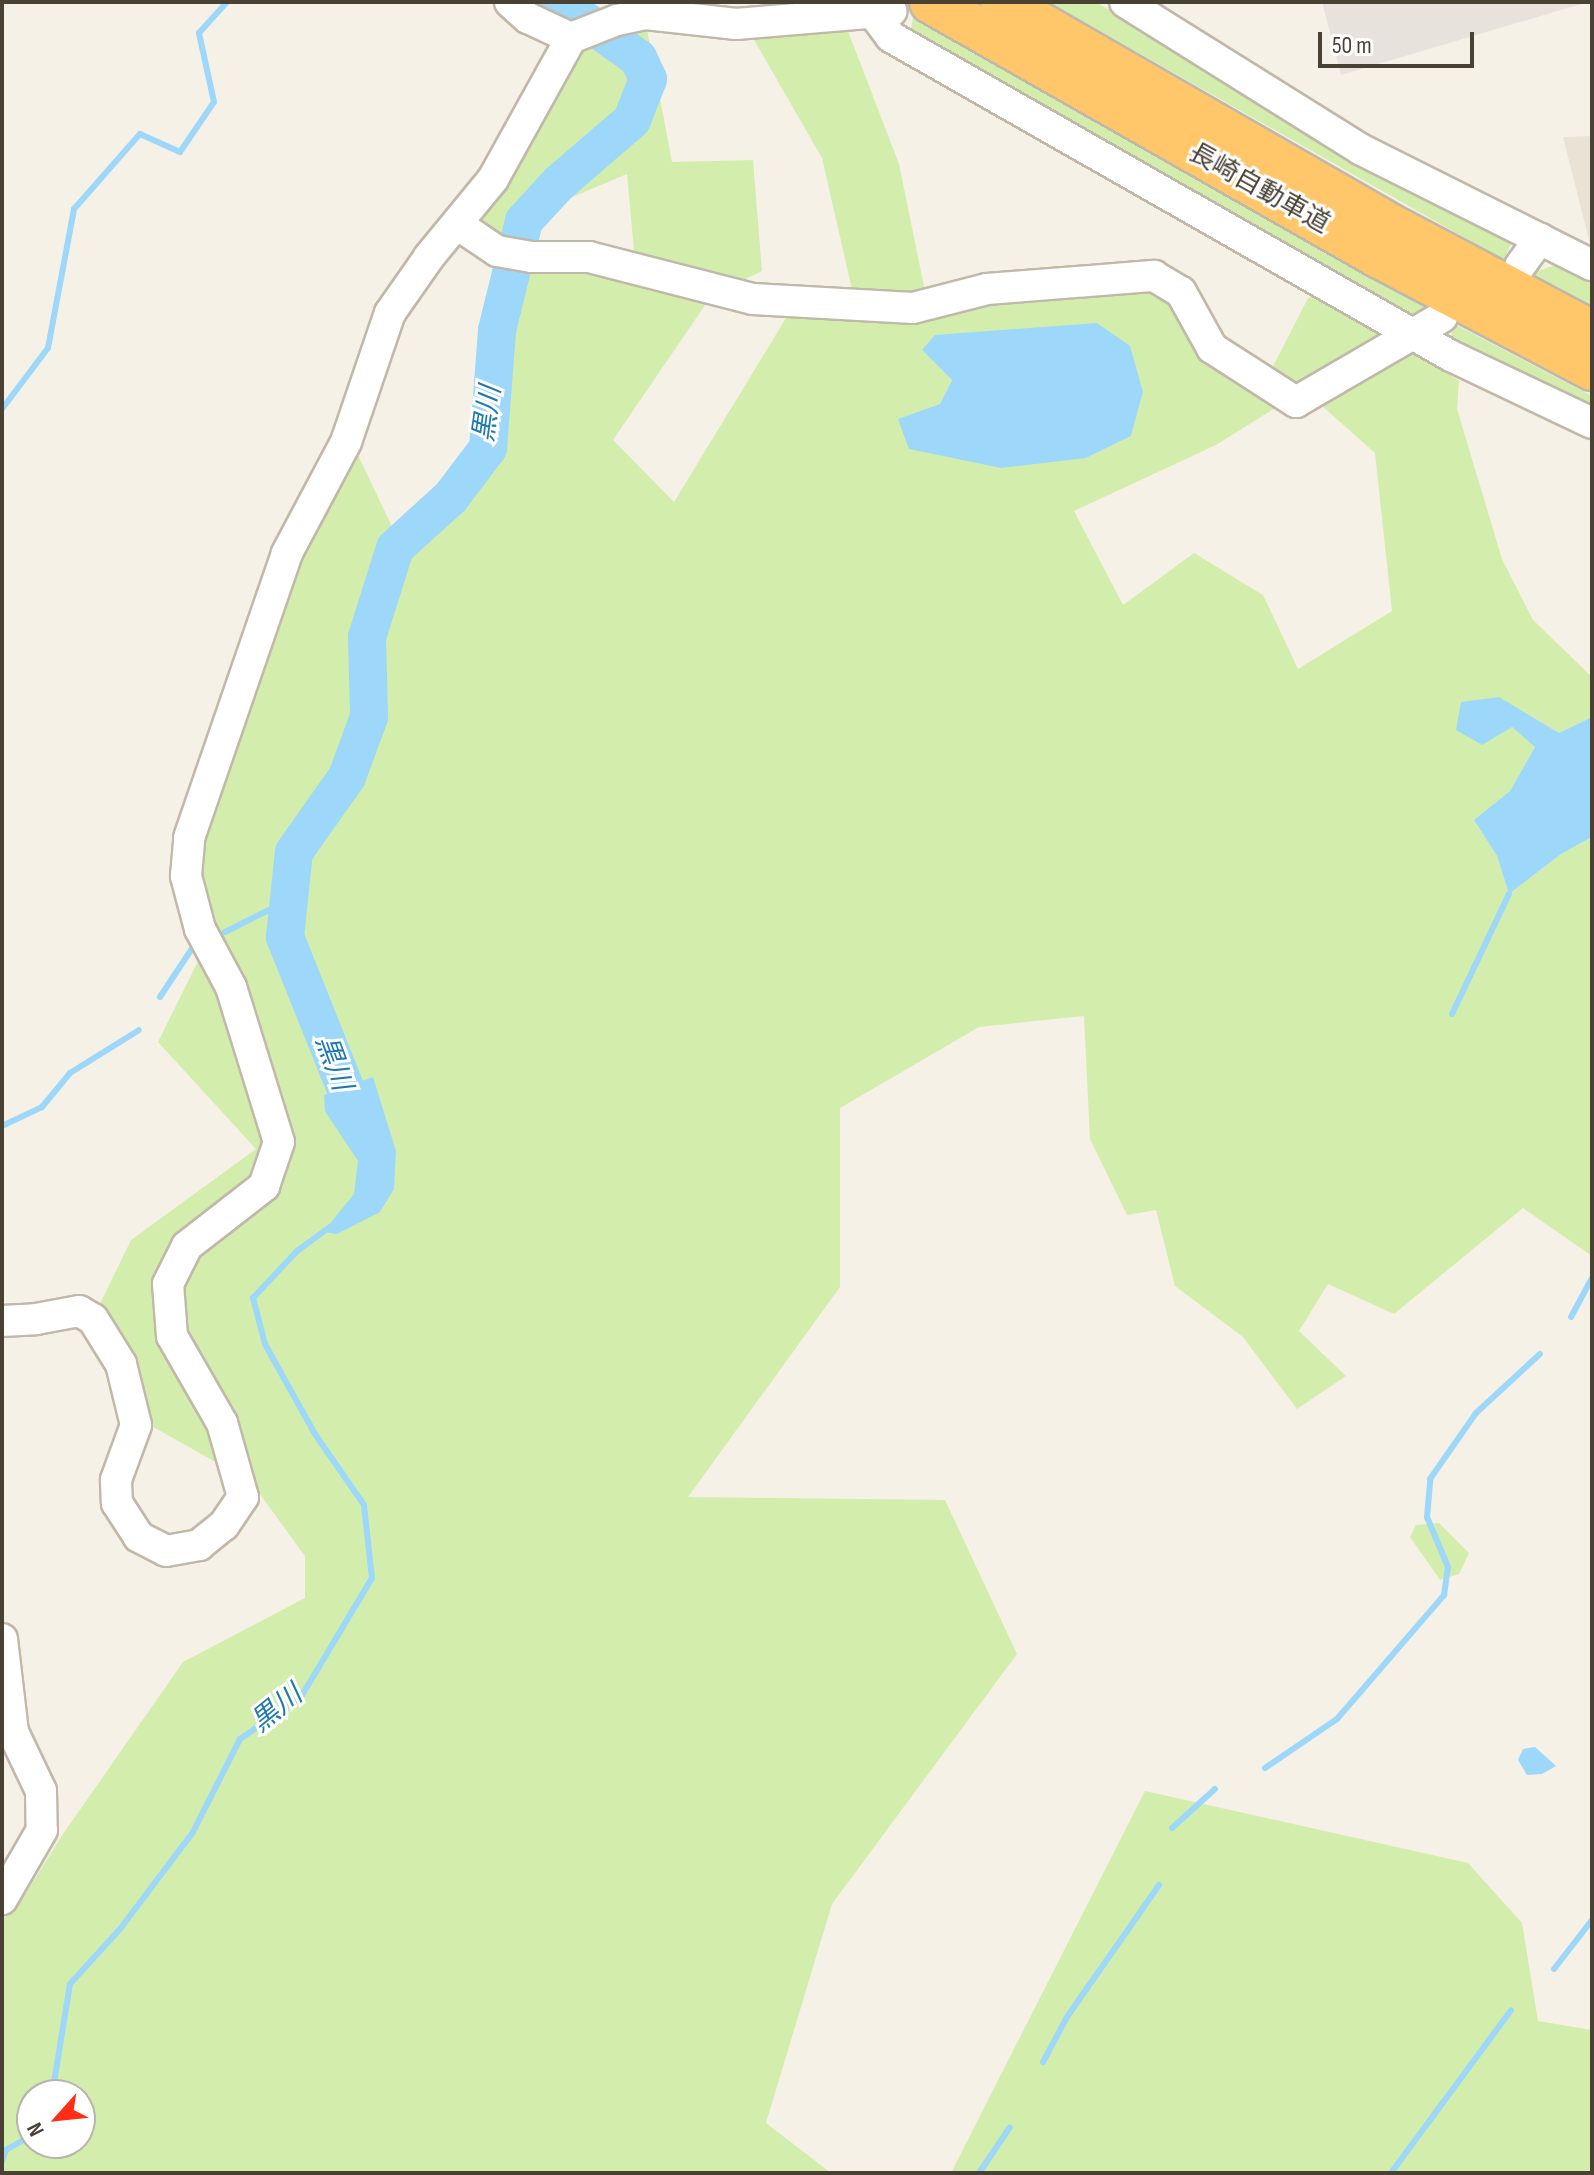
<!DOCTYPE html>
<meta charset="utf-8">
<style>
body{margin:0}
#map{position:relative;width:1594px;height:2175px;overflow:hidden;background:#f5f1e7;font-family:"Sofia Sans Condensed","Noto Sans JP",sans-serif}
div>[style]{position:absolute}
.residential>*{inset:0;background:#eae2d5}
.industrial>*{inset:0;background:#e8e2dc}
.green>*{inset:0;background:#d3eeac}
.water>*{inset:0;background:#9dd7f9}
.stream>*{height:6px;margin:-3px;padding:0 3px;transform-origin:3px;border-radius:3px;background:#9dd7f9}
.river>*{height:38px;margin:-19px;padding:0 19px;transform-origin:19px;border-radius:19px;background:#9dd7f9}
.roads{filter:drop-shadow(2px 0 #c2b8a9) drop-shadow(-2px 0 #c2b8a9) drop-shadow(0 2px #c2b8a9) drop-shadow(0 -2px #c2b8a9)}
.minor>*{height:30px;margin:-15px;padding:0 15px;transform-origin:15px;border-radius:15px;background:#fff}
.highway>*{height:42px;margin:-21px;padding:0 21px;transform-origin:21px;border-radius:21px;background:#ffc769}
span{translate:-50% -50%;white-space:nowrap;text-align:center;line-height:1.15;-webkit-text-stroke:6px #fff;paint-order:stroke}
.street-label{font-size:26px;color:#4a4135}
.water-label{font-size:28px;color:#1f79b1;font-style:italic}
.frame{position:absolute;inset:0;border:4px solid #4a4135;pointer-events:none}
.north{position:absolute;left:16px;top:2079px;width:80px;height:80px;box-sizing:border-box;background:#fff;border:2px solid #b7b3ae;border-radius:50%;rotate:243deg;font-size:22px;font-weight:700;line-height:32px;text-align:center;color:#4a4135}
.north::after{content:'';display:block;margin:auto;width:28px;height:36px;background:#ff2e15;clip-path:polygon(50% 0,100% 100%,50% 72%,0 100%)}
.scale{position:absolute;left:1318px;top:32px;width:156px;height:36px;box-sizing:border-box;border:4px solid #4a4135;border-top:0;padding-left:10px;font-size:24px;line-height:28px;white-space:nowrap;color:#4a4135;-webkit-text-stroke:6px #fff;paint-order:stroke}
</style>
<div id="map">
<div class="residential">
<i style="clip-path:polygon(1592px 136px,1592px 252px,1563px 137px)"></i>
</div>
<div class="industrial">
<i style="clip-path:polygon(1322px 2px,1588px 2px,1341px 75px)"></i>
</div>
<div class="green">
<i style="clip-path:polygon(1049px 2px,1096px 2px,1354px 157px,1512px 241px,1504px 260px)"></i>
<i style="clip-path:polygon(913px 18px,1431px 311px,1408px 322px,909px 39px)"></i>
<i style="clip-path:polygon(evenodd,646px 24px,672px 162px,753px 160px,762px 271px,712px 295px,613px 440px,674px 502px,786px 318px,853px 294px,822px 158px,750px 33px,848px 31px,899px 164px,926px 296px,1166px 281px,1209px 356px,1267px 378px,1307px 300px,1319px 286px,1459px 381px,1457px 409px,1502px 559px,1533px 620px,1592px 677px,1592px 717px,1559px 733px,1498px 697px,1512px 727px,1535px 747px,1510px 791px,1474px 820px,1497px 856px,1509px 894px,1561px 854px,1592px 837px,1592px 1256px,1523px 1208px,1394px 1314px,1328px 1284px,1299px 1331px,1346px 1376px,1297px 1409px,1243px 1337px,1175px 1286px,1156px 1210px,1127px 1215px,1090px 1139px,1084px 1016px,979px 1027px,840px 1108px,840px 1287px,688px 1497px,945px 1500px,1017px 1654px,832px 1904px,766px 2123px,831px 2173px,2px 2173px,2px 1921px,24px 1896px,63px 1834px,183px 1662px,305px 1598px,305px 1556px,251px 1482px,148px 1424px,97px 1310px,131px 1240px,256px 1149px,158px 1042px,215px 927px,197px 860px,294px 561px,357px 453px,395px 533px,457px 503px,491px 455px,528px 264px,636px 272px,627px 174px,551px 206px,507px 249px,477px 229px,580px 46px,646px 24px,922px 350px,1143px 392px,1131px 436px,1086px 458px,940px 404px,952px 380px,922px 350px,646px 24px,1304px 390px,1375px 453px,1392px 611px,1298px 669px,1263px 595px,1194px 553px,1123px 605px,1074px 511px,1216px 445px,1304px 390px,646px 24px,32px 2095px,80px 2095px,80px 2143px,32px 2143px,32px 2095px)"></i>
<i style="clip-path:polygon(1564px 262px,1592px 277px,1592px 306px,1529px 274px)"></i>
<i style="clip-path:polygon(1456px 325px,1592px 396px,1592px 413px,1446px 346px)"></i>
<i style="clip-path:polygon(1439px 1523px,1469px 1553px,1459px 1574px,1440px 1580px,1410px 1537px,1416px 1525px)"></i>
<i style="clip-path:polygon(1145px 1791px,1468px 1863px,1522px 1923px,1538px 2021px,1592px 2030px,1592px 2173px,951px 2173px)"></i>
</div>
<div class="water">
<i style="clip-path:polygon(1097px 323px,1130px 346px,1143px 392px,1131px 436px,1086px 458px,1001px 468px,909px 449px,898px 419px,940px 404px,952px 380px,922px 350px,935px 335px)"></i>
<i style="clip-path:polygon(1499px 697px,1559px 733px,1592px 717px,1592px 837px,1561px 854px,1509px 894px,1497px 856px,1474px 820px,1510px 791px,1535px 747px,1512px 727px,1482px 745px,1456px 730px,1461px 702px)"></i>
<i style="clip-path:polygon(373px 1077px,396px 1151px,394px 1189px,380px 1212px,337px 1234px,323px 1232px,354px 1194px,358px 1161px,325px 1111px,324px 1095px)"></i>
<i style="clip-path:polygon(1535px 1747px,1556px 1766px,1542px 1774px,1527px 1775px,1518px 1760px,1523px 1749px)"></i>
</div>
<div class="stream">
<i style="left:2px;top:409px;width:76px;rotate:-53deg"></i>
<i style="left:48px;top:348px;width:141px;rotate:-79.4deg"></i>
<i style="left:74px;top:209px;width:100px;rotate:-48.7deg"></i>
<i style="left:140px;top:134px;width:44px;rotate:24.2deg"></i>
<i style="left:180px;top:152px;width:60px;rotate:-55.8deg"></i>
<i style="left:214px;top:102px;width:71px;rotate:-102.3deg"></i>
<i style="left:199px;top:33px;width:42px;rotate:-47.9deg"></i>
<i style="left:225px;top:932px;width:72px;rotate:-26.6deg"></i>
<i style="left:160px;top:997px;width:60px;rotate:-56.6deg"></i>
<i style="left:1452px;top:1014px;width:133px;rotate:-64.6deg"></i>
<i style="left:2px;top:1126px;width:44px;rotate:-25.4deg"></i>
<i style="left:42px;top:1107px;width:44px;rotate:-50.5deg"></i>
<i style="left:70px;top:1073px;width:81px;rotate:-31.9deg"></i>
<i style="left:1571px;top:1317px;width:44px;rotate:-61.7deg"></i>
<i style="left:1265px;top:1768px;width:87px;rotate:-34.2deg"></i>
<i style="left:1337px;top:1719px;width:164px;rotate:-49.2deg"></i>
<i style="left:1444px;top:1595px;width:28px;rotate:-82deg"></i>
<i style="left:1448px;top:1567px;width:54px;rotate:-112.8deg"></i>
<i style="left:1427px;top:1517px;width:38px;rotate:-85deg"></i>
<i style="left:1430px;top:1479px;width:80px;rotate:-55.1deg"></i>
<i style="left:1476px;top:1413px;width:87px;rotate:-42.7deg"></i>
<i style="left:1172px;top:1828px;width:58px;rotate:-42.2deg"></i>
<i style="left:1554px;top:1969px;width:62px;rotate:-52.2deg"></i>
<i style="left:1043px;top:2062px;width:51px;rotate:-61.9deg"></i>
<i style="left:1067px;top:2017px;width:161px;rotate:-55.1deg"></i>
<i style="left:52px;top:2095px;width:112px;rotate:-80.8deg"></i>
<i style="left:70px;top:1984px;width:74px;rotate:-47.7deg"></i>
<i style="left:120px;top:1929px;width:121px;rotate:-53deg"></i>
<i style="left:193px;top:1832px;width:104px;rotate:-63.2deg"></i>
<i style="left:240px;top:1739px;width:74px;rotate:-34.5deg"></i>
<i style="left:301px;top:1697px;width:139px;rotate:-59.2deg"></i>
<i style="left:372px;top:1578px;width:73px;rotate:-96.3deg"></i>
<i style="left:364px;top:1505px;width:86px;rotate:-124.6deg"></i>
<i style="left:315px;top:1434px;width:103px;rotate:-119.1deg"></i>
<i style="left:265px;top:1344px;width:48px;rotate:-104.6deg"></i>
<i style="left:253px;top:1298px;width:64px;rotate:-46.9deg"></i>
<i style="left:297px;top:1251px;width:41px;rotate:-36deg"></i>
<i style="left:2px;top:2161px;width:12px;rotate:-70deg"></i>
<i style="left:6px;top:2150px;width:30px;rotate:-30deg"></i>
<i style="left:979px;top:2173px;width:55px;rotate:-56deg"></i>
<i style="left:1391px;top:2173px;width:202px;rotate:-53.6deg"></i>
</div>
<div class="river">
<i style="left:345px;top:1087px;width:162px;rotate:-111.8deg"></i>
<i style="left:285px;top:937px;width:85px;rotate:-84deg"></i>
<i style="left:294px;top:852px;width:92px;rotate:-54.8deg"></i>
<i style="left:347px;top:777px;width:64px;rotate:-69.9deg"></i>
<i style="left:369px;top:717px;width:80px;rotate:-91.4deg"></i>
<i style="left:367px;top:637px;width:93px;rotate:-72.5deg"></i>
<i style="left:395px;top:548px;width:76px;rotate:-42.3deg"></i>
<i style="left:451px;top:497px;width:61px;rotate:-52.9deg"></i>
<i style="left:488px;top:448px;width:118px;rotate:-85.6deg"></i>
<i style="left:497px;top:330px;width:112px;rotate:-76.1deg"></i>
<i style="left:524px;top:221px;width:52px;rotate:-47.4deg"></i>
<i style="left:559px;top:183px;width:96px;rotate:-40.8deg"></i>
<i style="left:632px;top:120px;width:44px;rotate:-68.7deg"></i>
<i style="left:648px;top:79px;width:23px;rotate:-115deg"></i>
<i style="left:638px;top:58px;width:97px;rotate:-144.7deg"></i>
</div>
<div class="roads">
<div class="minor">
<i style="left:510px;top:2px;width:24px;rotate:42deg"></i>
<i style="left:528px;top:18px;width:47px;rotate:24.9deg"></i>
<i style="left:1125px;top:2px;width:277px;rotate:32deg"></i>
<i style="left:1360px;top:149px;width:259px;rotate:26.6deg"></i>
<i style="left:873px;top:13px;width:30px;rotate:53deg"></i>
<i style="left:891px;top:37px;width:644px;rotate:29.67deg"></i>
<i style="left:1451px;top:356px;width:156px;rotate:25.4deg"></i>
<i style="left:457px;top:224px;width:48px;rotate:34deg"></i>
<i style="left:497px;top:251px;width:35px;rotate:10deg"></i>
<i style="left:531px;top:257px;width:58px"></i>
<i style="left:589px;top:257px;width:169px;rotate:14.4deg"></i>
<i style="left:753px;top:299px;width:160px;rotate:3.2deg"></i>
<i style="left:913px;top:308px;width:76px;rotate:-14.4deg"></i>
<i style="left:987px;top:289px;width:168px;rotate:-4.5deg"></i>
<i style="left:1154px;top:276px;width:31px;rotate:31deg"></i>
<i style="left:1181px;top:292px;width:64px;rotate:61deg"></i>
<i style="left:1212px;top:348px;width:100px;rotate:32.7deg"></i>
<i style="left:1296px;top:402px;width:169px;rotate:-30.2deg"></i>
<i style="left:1520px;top:266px;width:34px;rotate:-54deg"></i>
<i style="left:2px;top:1321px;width:34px;rotate:-3deg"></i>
<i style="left:36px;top:1319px;width:44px;rotate:-10.5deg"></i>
<i style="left:79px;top:1311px;width:16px;rotate:30deg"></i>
<i style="left:93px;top:1319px;width:53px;rotate:58.1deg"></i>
<i style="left:121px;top:1364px;width:63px;rotate:76.2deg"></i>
<i style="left:136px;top:1425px;width:59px;rotate:110deg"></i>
<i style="left:116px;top:1480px;width:23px;rotate:88deg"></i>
<i style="left:117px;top:1503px;width:40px;rotate:57.1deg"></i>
<i style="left:139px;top:1537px;width:30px;rotate:27deg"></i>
<i style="left:166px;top:1551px;width:34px;rotate:-10deg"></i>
<i style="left:199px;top:1545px;width:32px;rotate:-39deg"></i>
<i style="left:224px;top:1525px;width:34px;rotate:-56deg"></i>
<i style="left:243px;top:1497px;width:77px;rotate:-105.8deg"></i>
<i style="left:222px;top:1423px;width:100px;rotate:-119.9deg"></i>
<i style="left:172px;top:1336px;width:52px;rotate:-94.4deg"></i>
<i style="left:168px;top:1284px;width:42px;rotate:-63.4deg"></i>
<i style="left:187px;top:1246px;width:98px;rotate:-37.9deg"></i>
<i style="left:264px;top:1186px;width:46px;rotate:-71.2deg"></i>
<i style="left:279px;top:1142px;width:162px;rotate:-107.2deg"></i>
<i style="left:231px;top:987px;width:66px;rotate:-118.1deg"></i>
<i style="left:200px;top:929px;width:55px;rotate:-104.8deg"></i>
<i style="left:186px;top:876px;width:38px;rotate:-85deg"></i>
<i style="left:189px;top:838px;width:301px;rotate:-71deg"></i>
<i style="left:287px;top:553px;width:126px;rotate:-62deg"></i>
<i style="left:346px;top:442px;width:136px;rotate:-71.2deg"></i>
<i style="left:390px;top:313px;width:68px;rotate:-55.1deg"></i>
<i style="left:429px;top:257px;width:101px;rotate:-50.6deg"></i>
<i style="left:493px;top:179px;width:161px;rotate:-61deg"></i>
<i style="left:571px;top:38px;width:49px;rotate:-21.4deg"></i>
<i style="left:617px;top:20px;width:30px;rotate:-12deg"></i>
<i style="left:646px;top:14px;width:91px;rotate:6.3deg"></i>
<i style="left:736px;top:24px;width:156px;rotate:-4.8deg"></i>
<i style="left:2px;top:1639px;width:94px;rotate:83.3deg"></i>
<i style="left:13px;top:1732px;width:65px;rotate:64.6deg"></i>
<i style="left:41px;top:1791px;width:39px;rotate:89deg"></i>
<i style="left:42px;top:1830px;width:80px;rotate:120.1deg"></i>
</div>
<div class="highway">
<i style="left:931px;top:2px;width:514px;rotate:29.61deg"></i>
<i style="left:1378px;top:256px;width:242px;rotate:27.8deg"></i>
<i style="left:1002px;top:2px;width:460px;rotate:29.9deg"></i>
<i style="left:1401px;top:231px;width:216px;rotate:27.9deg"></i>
</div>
</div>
<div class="street-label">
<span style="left:1259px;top:189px;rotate:29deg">長崎自動車道</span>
</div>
<div class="water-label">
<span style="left:488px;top:414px;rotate:-82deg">黒川</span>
<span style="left:333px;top:1063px;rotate:70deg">黒川</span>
<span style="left:277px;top:1709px;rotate:-39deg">黒川</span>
</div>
<div class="frame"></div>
<div class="north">N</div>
<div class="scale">50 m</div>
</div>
